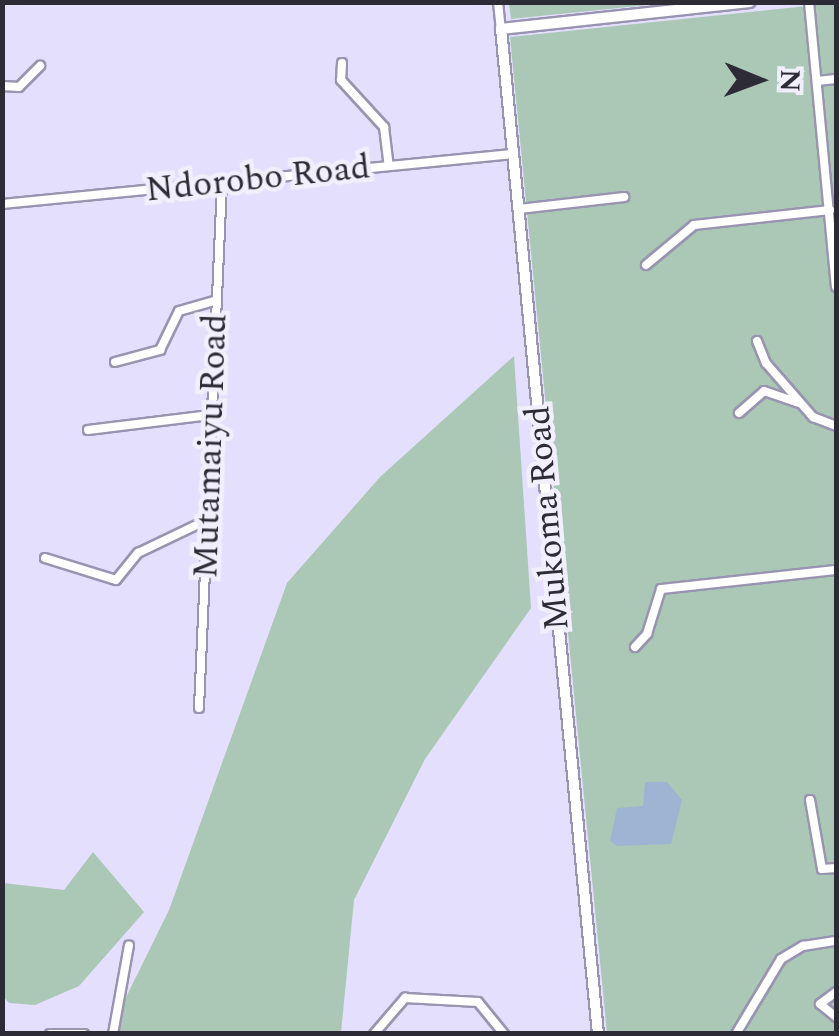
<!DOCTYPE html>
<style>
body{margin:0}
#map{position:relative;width:839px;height:1036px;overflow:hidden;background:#e4dffd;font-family:Spectral,serif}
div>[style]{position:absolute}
.green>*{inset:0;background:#abc8b6}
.water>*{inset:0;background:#9db4d2}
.roads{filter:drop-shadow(2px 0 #9994b0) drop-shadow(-2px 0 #9994b0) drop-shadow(0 2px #9994b0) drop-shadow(0 -2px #9994b0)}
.minor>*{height:8px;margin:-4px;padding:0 4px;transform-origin:4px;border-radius:4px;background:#fff}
.tertiary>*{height:10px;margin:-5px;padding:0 5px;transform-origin:5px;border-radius:5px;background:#fff}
span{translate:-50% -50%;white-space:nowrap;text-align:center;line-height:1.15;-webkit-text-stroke:9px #f1effb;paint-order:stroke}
.street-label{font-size:35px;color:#2d2b36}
.frame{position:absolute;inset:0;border:5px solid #2d2b36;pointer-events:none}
.north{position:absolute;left:709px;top:30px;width:100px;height:100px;-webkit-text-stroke:8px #f1effb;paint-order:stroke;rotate:91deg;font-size:28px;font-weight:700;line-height:40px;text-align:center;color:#2d2b36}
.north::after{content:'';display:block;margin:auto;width:35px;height:45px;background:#2d2b36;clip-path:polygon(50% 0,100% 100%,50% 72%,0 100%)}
</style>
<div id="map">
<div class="green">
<i style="clip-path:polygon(509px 3px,509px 2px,667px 3px,511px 19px)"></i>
<i style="clip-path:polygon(836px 3px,836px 1033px,607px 1033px,510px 37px)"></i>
<i style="clip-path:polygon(514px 356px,531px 608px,425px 759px,354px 900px,341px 1033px,108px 1034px,169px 910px,287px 583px,380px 477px)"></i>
<i style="clip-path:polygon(93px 852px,144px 912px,79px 986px,35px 1005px,9px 1003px,3px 996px,3px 883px,64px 890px)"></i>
</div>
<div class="water">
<i style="clip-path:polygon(645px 782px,667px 782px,682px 800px,671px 844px,617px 846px,610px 841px,617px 808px,643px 806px)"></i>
</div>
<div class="roads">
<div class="minor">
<i style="left:498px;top:2px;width:27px;rotate:84deg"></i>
<i style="left:809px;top:2px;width:286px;rotate:84.6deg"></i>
<i style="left:342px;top:63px;width:17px;rotate:93deg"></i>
<i style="left:341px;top:80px;width:64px;rotate:47.5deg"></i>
<i style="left:384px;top:127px;width:39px;rotate:83deg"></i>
<i style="left:817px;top:81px;width:19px;rotate:-6deg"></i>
<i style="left:2px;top:86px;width:17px;rotate:3deg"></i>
<i style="left:19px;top:87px;width:30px;rotate:-45deg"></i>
<i style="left:2px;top:204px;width:513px;rotate:-5.59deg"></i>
<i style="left:519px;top:209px;width:106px;rotate:-6.5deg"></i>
<i style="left:646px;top:265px;width:62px;rotate:-39.8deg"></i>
<i style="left:694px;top:225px;width:137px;rotate:-6.3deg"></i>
<i style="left:757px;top:341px;width:24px;rotate:68deg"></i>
<i style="left:766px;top:363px;width:72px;rotate:49deg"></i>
<i style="left:813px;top:417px;width:25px;rotate:21deg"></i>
<i style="left:115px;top:362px;width:47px;rotate:-14.9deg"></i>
<i style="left:160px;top:350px;width:43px;rotate:-64deg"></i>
<i style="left:179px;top:311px;width:37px;rotate:-16deg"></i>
<i style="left:739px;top:413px;width:33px;rotate:-41deg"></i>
<i style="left:764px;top:391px;width:37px;rotate:19deg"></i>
<i style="left:88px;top:430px;width:123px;rotate:-7deg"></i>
<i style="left:45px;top:558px;width:74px;rotate:17.2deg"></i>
<i style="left:116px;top:580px;width:35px;rotate:-51deg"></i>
<i style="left:138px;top:553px;width:81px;rotate:-25.6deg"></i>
<i style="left:635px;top:647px;width:18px;rotate:-47deg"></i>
<i style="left:647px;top:634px;width:47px;rotate:-72.7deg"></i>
<i style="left:661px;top:589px;width:176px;rotate:-6.2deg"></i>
<i style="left:199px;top:708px;width:525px;rotate:-87.49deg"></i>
<i style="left:810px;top:800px;width:70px;rotate:80.1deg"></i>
<i style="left:822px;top:869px;width:14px;rotate:-4deg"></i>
<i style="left:836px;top:992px;width:20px;rotate:143deg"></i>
<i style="left:820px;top:1004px;width:21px;rotate:39deg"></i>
<i style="left:50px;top:1034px;width:34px"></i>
<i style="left:113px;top:1034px;width:90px;rotate:-79.8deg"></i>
<i style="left:374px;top:1034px;width:48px;rotate:-49.3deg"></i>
<i style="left:405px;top:998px;width:73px;rotate:3.1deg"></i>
<i style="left:478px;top:1002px;width:41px;rotate:50.9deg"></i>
<i style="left:736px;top:1034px;width:87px;rotate:-59deg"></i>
<i style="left:781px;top:959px;width:26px;rotate:-31deg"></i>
<i style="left:803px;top:946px;width:33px;rotate:-9deg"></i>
</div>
<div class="tertiary">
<i style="left:598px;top:1034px;width:1010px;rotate:-95.51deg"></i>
<i style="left:501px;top:29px;width:250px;rotate:-6.2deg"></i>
</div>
</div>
<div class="street-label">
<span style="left:258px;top:179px;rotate:-6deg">Ndorobo Road</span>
<span style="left:211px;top:446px;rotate:-88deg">Mutamaiyu Road</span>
<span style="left:548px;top:518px;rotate:-95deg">Mukoma Road</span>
</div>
<div class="frame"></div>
<div class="north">N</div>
</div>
